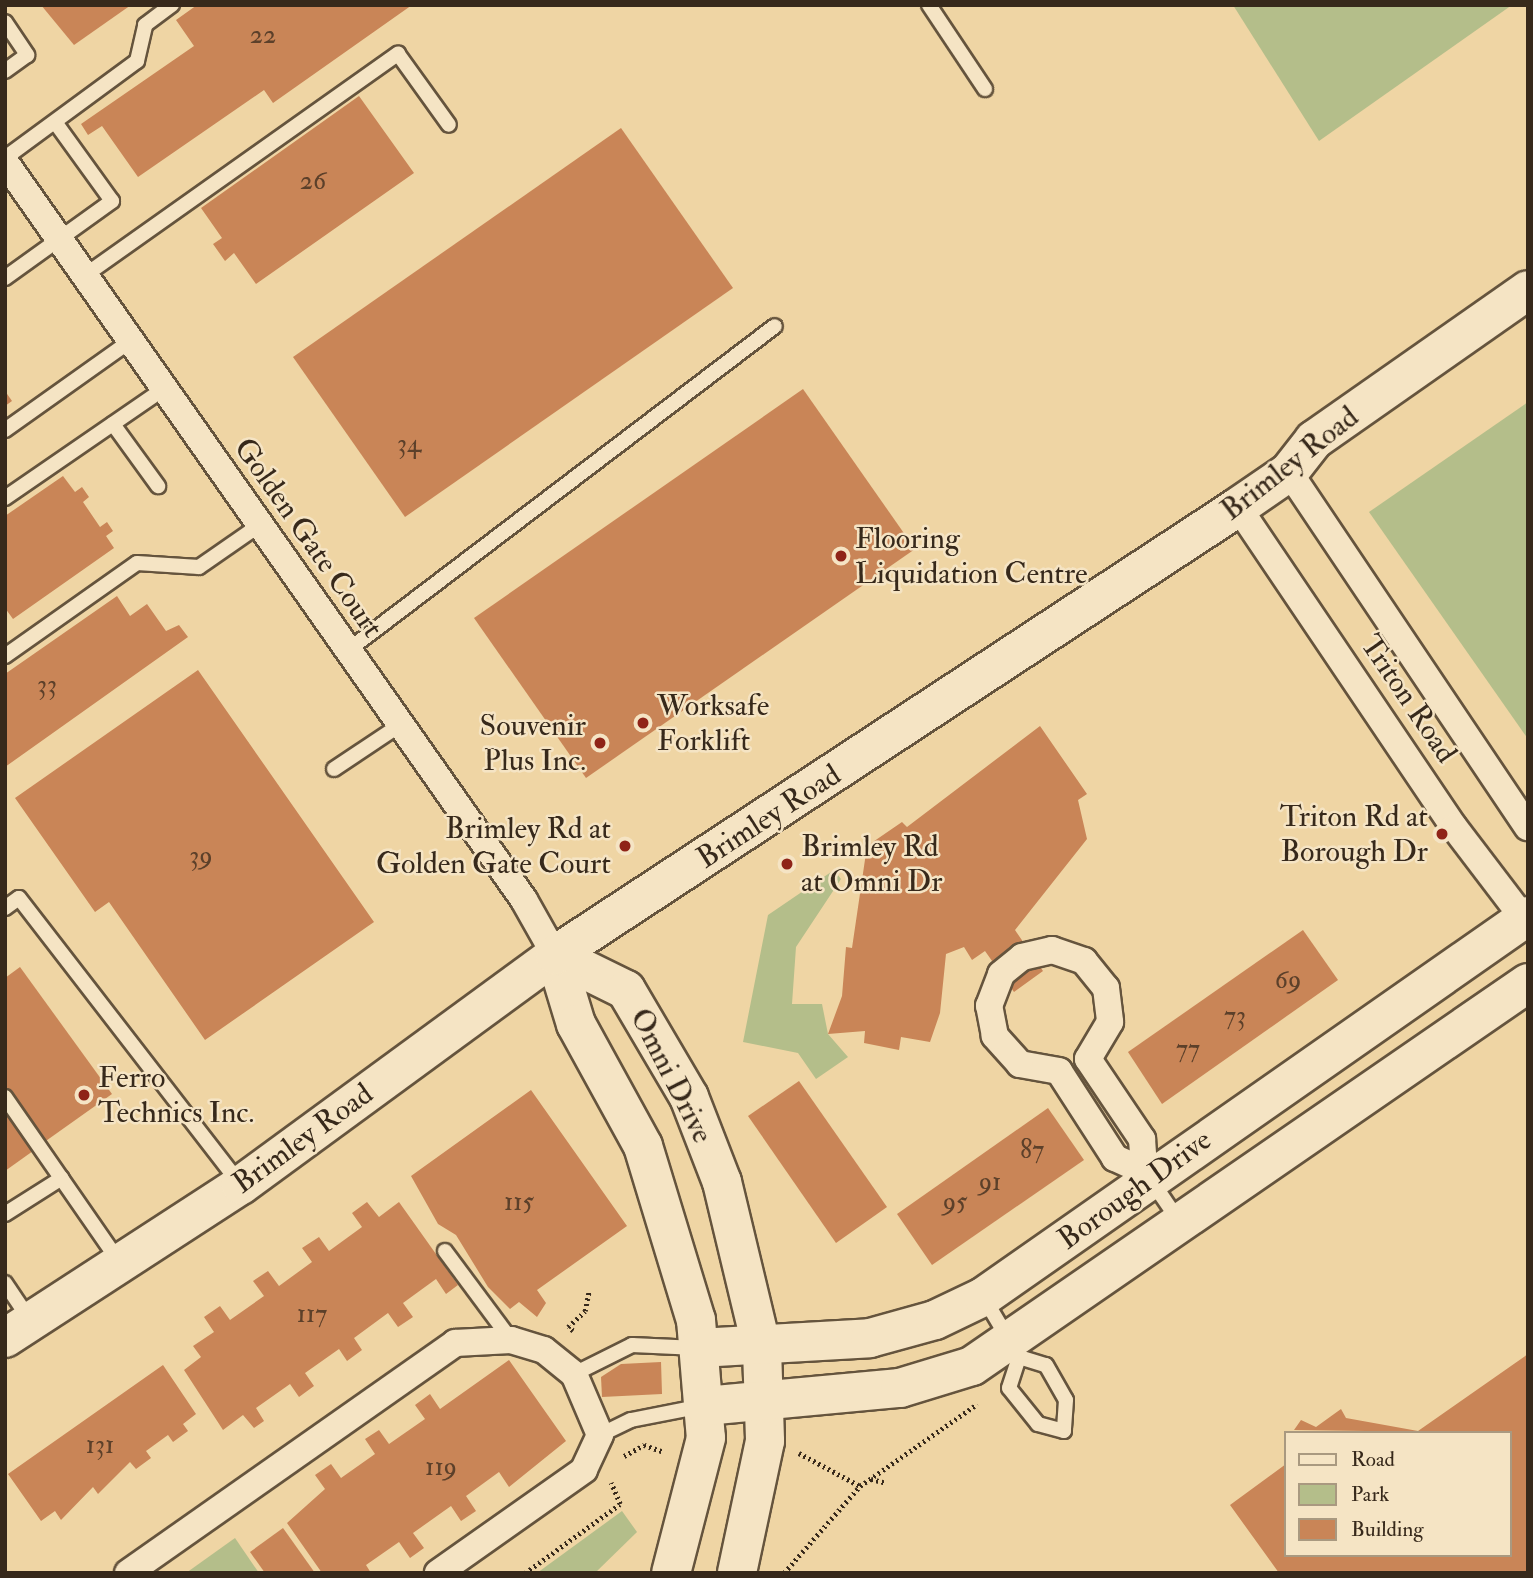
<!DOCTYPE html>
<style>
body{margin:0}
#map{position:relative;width:1533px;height:1578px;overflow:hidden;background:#efd5a4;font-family:"IM FELL Double Pica",serif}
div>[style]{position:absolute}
.green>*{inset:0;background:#b4be8a}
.building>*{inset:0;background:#c98557}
.path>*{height:4.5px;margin-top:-2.25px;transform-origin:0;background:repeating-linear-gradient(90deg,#37291b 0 2px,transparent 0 5.5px)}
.roads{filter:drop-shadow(2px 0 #65543d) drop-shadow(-2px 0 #65543d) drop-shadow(0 2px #65543d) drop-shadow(0 -2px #65543d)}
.lane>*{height:14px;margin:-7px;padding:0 7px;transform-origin:7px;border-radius:7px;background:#f5e4c4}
.street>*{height:26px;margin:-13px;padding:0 13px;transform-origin:13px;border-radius:13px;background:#f5e4c4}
.secondary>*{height:38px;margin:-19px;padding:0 19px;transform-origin:19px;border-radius:19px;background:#f5e4c4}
.dots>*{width:19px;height:19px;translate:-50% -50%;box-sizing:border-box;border:4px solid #f5e4c4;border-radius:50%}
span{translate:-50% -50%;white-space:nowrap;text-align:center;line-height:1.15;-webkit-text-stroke:5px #f5e4c4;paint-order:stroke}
.number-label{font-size:26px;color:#5c402a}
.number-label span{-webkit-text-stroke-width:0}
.street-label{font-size:30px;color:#37291b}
.poi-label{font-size:30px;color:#37291b}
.left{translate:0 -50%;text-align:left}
.right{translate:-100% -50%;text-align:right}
.frame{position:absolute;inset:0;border:7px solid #37291b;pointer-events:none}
.legend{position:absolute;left:1284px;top:1431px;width:228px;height:126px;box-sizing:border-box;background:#f5e4c4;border:2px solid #a99980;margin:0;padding:9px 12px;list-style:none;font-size:21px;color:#37291b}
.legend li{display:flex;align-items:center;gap:14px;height:35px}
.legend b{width:35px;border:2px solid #a99980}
</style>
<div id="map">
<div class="green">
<i style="clip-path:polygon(1233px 5px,1512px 5px,1319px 141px)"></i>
<i style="clip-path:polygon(1528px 402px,1528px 739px,1369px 512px)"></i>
<i style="clip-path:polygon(834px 870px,841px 879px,796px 947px,792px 1004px,822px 1004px,828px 1034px,848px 1057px,816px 1079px,798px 1053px,743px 1042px,768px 915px)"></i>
<i style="clip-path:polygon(622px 1511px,637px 1532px,595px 1573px,537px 1573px)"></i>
<i style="clip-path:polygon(235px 1538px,259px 1573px,186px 1573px)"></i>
</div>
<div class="building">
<i style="clip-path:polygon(41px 5px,131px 5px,74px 45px)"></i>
<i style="clip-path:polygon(197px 5px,412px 5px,273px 103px,264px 90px,138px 177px,102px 126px,88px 135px,81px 124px,194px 46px,176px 20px)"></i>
<i style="clip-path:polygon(359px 96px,414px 173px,256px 284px,234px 253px,225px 261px,213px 244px,222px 238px,201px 208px)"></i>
<i style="clip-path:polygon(621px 128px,733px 288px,405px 517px,293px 357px)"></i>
<i style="clip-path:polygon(803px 389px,915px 549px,586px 778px,474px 618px)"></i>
<i style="clip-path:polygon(5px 391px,12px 401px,5px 406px)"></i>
<i style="clip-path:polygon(63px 476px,75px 492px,82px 487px,89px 497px,83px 502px,100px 527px,107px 522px,113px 531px,106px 536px,114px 548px,13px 619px,5px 608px,5px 516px)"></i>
<i style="clip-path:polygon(117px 596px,130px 616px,147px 604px,166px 631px,179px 625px,188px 637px,5px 767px,5px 674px)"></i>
<i style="clip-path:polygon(198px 670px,374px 922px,205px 1040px,109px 902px,95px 912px,15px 798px)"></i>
<i style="clip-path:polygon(1040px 726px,1087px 794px,1078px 800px,1087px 839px,1015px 930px,1043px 971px,1014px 992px,985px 951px,972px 960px,964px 947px,946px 954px,940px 1013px,930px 1042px,901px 1037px,899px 1050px,864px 1043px,865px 1031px,828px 1034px,842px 996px,846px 947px,852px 948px,867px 846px,902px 822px,907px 827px)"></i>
<i style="clip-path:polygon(1303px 930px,1338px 980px,1162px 1104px,1128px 1052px)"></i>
<i style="clip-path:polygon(20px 967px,112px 1094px,43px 1143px,5px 1090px,5px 978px)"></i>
<i style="clip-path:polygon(799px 1081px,887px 1207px,836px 1243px,748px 1116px)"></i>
<i style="clip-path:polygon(531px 1090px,627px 1226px,537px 1290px,546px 1303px,537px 1317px,519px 1302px,510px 1309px,488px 1287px,456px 1235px,438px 1224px,411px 1176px)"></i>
<i style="clip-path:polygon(1048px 1108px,1084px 1160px,932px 1265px,897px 1214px)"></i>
<i style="clip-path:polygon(5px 1112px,33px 1151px,5px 1171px)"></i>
<i style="clip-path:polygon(367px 1202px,379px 1217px,399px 1202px,458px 1285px,446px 1294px,436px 1279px,403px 1303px,413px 1317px,398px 1327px,388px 1313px,354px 1338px,362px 1350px,347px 1361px,339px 1349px,305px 1373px,314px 1386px,299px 1397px,290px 1384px,256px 1408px,264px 1421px,254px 1428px,243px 1415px,223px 1430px,184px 1370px,201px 1357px,193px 1346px,214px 1332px,204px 1317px,220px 1306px,230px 1320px,264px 1296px,253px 1281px,268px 1271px,279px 1286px,312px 1262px,302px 1248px,319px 1237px,329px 1251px,362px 1227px,352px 1213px)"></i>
<i style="clip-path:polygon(1528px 1354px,1528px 1573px,1279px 1573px,1230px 1505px,1286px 1464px,1286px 1555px,1510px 1555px,1510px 1433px,1294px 1430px,1301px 1420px,1316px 1427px,1341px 1409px,1346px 1418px,1418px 1431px)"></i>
<i style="clip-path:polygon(509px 1360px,566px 1441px,509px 1487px,499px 1472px,466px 1496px,476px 1511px,461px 1521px,451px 1506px,413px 1533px,424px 1548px,410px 1558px,399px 1542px,366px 1565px,371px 1573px,322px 1573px,287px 1523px,325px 1489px,315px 1475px,331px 1464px,341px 1478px,375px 1454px,365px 1439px,379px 1430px,389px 1444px,425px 1419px,415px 1405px,430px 1394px,440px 1409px)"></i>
<i style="clip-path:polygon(661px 1362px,662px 1394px,602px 1397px,601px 1377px,621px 1364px)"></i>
<i style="clip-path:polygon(163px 1365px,196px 1414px,183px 1424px,188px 1431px,173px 1442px,168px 1435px,146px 1451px,151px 1458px,136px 1469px,130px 1462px,98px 1494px,93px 1487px,61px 1520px,55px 1511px,41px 1521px,8px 1474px)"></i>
<i style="clip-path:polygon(283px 1528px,315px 1573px,265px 1573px,250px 1552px)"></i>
</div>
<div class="path">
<i style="left:573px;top:1331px;width:6px;rotate:-141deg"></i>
<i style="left:568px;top:1327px;width:23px;rotate:-43deg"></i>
<i style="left:585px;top:1311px;width:20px;rotate:-79deg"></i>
<i style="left:799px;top:1453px;width:69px;rotate:28.4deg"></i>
<i style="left:624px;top:1456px;width:23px;rotate:-29deg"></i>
<i style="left:644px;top:1445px;width:21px;rotate:19deg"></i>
<i style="left:871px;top:1479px;width:16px;rotate:14deg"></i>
<i style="left:525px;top:1573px;width:117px;rotate:-36deg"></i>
<i style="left:620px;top:1504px;width:23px;rotate:-113deg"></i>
<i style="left:784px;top:1573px;width:116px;rotate:-48.9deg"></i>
<i style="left:860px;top:1486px;width:143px;rotate:-35deg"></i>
</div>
<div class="roads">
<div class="lane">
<i style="left:929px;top:5px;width:101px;rotate:56.3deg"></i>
<i style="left:5px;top:22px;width:40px;rotate:56deg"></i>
<i style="left:27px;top:55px;width:27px;rotate:144deg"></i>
<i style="left:5px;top:158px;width:164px;rotate:-36.3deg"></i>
<i style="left:137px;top:61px;width:37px;rotate:-77deg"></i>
<i style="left:145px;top:25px;width:34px;rotate:-37deg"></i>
<i style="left:84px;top:276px;width:385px;rotate:-35.3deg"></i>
<i style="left:398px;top:54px;width:87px;rotate:54.3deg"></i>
<i style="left:5px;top:278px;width:132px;rotate:-35.7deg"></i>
<i style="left:112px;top:201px;width:97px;rotate:-125.8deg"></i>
<i style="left:113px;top:424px;width:77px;rotate:54deg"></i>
<i style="left:5px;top:430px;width:152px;rotate:-35.4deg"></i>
<i style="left:5px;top:498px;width:191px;rotate:-34.5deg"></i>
<i style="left:347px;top:651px;width:537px;rotate:-37.21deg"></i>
<i style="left:5px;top:656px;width:161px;rotate:-35.2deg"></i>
<i style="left:137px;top:563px;width:62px;rotate:3.7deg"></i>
<i style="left:199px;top:567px;width:72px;rotate:-34.8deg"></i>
<i style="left:334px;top:769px;width:79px;rotate:-33.7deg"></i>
<i style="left:5px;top:908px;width:17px;rotate:-36deg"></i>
<i style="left:19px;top:898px;width:361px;rotate:52.3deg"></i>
<i style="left:5px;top:1097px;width:202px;rotate:55.3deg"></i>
<i style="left:1151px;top:1180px;width:50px;rotate:55.7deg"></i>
<i style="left:5px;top:1214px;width:67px;rotate:-32.3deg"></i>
<i style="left:445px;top:1251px;width:111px;rotate:53.4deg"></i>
<i style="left:5px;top:1283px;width:45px;rotate:56deg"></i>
<i style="left:984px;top:1298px;width:69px;rotate:59.3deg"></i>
<i style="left:1019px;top:1357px;width:28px;rotate:17deg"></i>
<i style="left:1046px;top:1365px;width:40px;rotate:60.3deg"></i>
<i style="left:1066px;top:1400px;width:31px;rotate:94deg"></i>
<i style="left:1064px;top:1431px;width:27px;rotate:-165deg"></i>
<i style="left:1038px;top:1424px;width:46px;rotate:-128.9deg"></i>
<i style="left:1009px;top:1388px;width:33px;rotate:-72deg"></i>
<i style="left:574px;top:1374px;width:65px;rotate:-26.6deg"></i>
<i style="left:632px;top:1345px;width:65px;rotate:2.6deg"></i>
<i style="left:600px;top:1435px;width:34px;rotate:-26deg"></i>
<i style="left:631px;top:1420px;width:72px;rotate:-11.2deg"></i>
</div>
<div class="street">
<i style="left:5px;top:162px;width:902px;rotate:54.88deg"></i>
<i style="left:524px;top:900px;width:63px;rotate:60.6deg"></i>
<i style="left:1289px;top:472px;width:428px;rotate:56.1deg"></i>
<i style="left:1238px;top:507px;width:386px;rotate:56deg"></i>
<i style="left:1454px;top:827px;width:122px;rotate:52.7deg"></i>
<i style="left:1052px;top:950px;width:34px;rotate:19deg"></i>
<i style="left:1084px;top:961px;width:35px;rotate:51deg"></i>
<i style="left:1106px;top:988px;width:34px;rotate:83deg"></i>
<i style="left:1110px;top:1022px;width:43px;rotate:120.7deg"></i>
<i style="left:1088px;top:1059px;width:97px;rotate:56deg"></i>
<i style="left:1142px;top:1139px;width:32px;rotate:86deg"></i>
<i style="left:1144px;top:1171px;width:32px;rotate:-156deg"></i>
<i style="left:1115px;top:1158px;width:103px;rotate:-122.8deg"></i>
<i style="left:1059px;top:1071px;width:40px;rotate:-170deg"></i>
<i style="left:1020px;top:1064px;width:38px;rotate:-132deg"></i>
<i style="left:995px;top:1036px;width:31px;rotate:-101deg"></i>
<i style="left:989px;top:1006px;width:34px;rotate:-69deg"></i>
<i style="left:1001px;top:974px;width:27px;rotate:-39deg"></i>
<i style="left:1022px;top:957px;width:31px;rotate:-13deg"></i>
<i style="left:128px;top:1573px;width:400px;rotate:-35.1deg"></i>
<i style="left:455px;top:1343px;width:56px;rotate:-3.1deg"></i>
<i style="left:511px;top:1340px;width:34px;rotate:17deg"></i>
<i style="left:544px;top:1350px;width:38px;rotate:39deg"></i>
<i style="left:574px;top:1374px;width:66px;rotate:66.9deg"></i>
<i style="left:600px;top:1435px;width:38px;rotate:115deg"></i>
<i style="left:584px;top:1470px;width:179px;rotate:144.8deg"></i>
</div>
<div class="secondary">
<i style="left:555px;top:955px;width:79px;rotate:26.2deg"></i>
<i style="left:626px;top:990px;width:124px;rotate:59.5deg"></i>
<i style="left:689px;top:1097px;width:91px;rotate:68.8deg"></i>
<i style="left:722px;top:1182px;width:172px;rotate:76.5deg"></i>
<i style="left:762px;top:1349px;width:92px;rotate:88.1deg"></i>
<i style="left:765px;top:1441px;width:135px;rotate:102deg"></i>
<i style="left:555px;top:955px;width:72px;rotate:73.1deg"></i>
<i style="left:576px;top:1024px;width:139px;rotate:61.2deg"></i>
<i style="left:643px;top:1146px;width:182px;rotate:73.1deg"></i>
<i style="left:696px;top:1320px;width:118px;rotate:85.2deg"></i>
<i style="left:706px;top:1438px;width:139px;rotate:104.5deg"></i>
<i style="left:5px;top:1338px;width:281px;rotate:-33deg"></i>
<i style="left:241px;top:1185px;width:389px;rotate:-36.2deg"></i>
<i style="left:555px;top:955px;width:817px;rotate:-33.26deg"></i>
<i style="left:1238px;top:507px;width:62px;rotate:-34.5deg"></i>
<i style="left:1289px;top:472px;width:41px;rotate:-52deg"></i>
<i style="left:1314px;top:440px;width:261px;rotate:-35deg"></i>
<i style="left:699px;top:1348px;width:171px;rotate:-3.3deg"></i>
<i style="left:870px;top:1338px;width:67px;rotate:-15.5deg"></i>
<i style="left:935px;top:1320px;width:53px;rotate:-25.6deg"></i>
<i style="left:983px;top:1297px;width:665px;rotate:-34.96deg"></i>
<i style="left:705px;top:1406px;width:196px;rotate:-5.3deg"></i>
<i style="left:900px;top:1388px;width:75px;rotate:-17deg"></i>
<i style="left:972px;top:1366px;width:675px;rotate:-34.56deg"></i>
</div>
</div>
<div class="dots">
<i style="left:841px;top:556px;background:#8f2418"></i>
<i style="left:643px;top:723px;background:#8f2418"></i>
<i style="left:600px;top:743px;background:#8f2418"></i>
<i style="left:1442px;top:834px;background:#8f2418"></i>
<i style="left:625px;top:846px;background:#8f2418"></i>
<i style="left:787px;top:864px;background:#8f2418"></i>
<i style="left:84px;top:1095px;background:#8f2418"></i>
</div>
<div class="number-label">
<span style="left:263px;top:36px">22</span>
<span style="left:313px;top:182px">26</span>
<span style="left:409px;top:445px">34</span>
<span style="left:47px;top:686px">33</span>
<span style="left:201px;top:857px">39</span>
<span style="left:1288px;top:981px">69</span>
<span style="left:1235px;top:1017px">73</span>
<span style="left:1188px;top:1050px">77</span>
<span style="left:1032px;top:1151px">87</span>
<span style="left:990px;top:1183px">91</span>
<span style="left:519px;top:1203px">115</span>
<span style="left:955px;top:1203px">95</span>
<span style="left:312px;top:1315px">117</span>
<span style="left:100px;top:1446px">131</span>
<span style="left:441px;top:1468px">119</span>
</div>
<div class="street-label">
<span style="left:1290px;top:464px;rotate:-38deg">Brimley Road</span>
<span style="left:308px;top:538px;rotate:55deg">Golden Gate Court</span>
<span style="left:1408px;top:699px;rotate:56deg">Triton Road</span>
<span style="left:769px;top:817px;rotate:-33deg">Brimley Road</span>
<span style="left:671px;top:1076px;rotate:63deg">Omni Drive</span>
<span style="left:303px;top:1139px;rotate:-36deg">Brimley Road</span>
<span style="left:1135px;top:1190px;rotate:-36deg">Borough Drive</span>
</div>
<div class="poi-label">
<span class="left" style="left:855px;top:556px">Flooring<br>Liquidation Centre</span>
<span class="left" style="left:657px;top:723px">Worksafe<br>Forklift</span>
<span class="right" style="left:586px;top:743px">Souvenir<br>Plus Inc.</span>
<span class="right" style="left:1428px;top:834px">Triton Rd at<br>Borough Dr</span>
<span class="right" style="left:611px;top:846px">Brimley Rd at<br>Golden Gate Court</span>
<span class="left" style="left:801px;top:864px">Brimley Rd<br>at Omni Dr</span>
<span class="left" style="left:98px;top:1095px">Ferro<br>Technics Inc.</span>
</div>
<div class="frame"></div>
<ul class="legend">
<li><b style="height:9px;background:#f5e4c4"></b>Road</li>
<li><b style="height:19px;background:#b4be8a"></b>Park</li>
<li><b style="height:19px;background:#c98557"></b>Building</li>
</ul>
</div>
